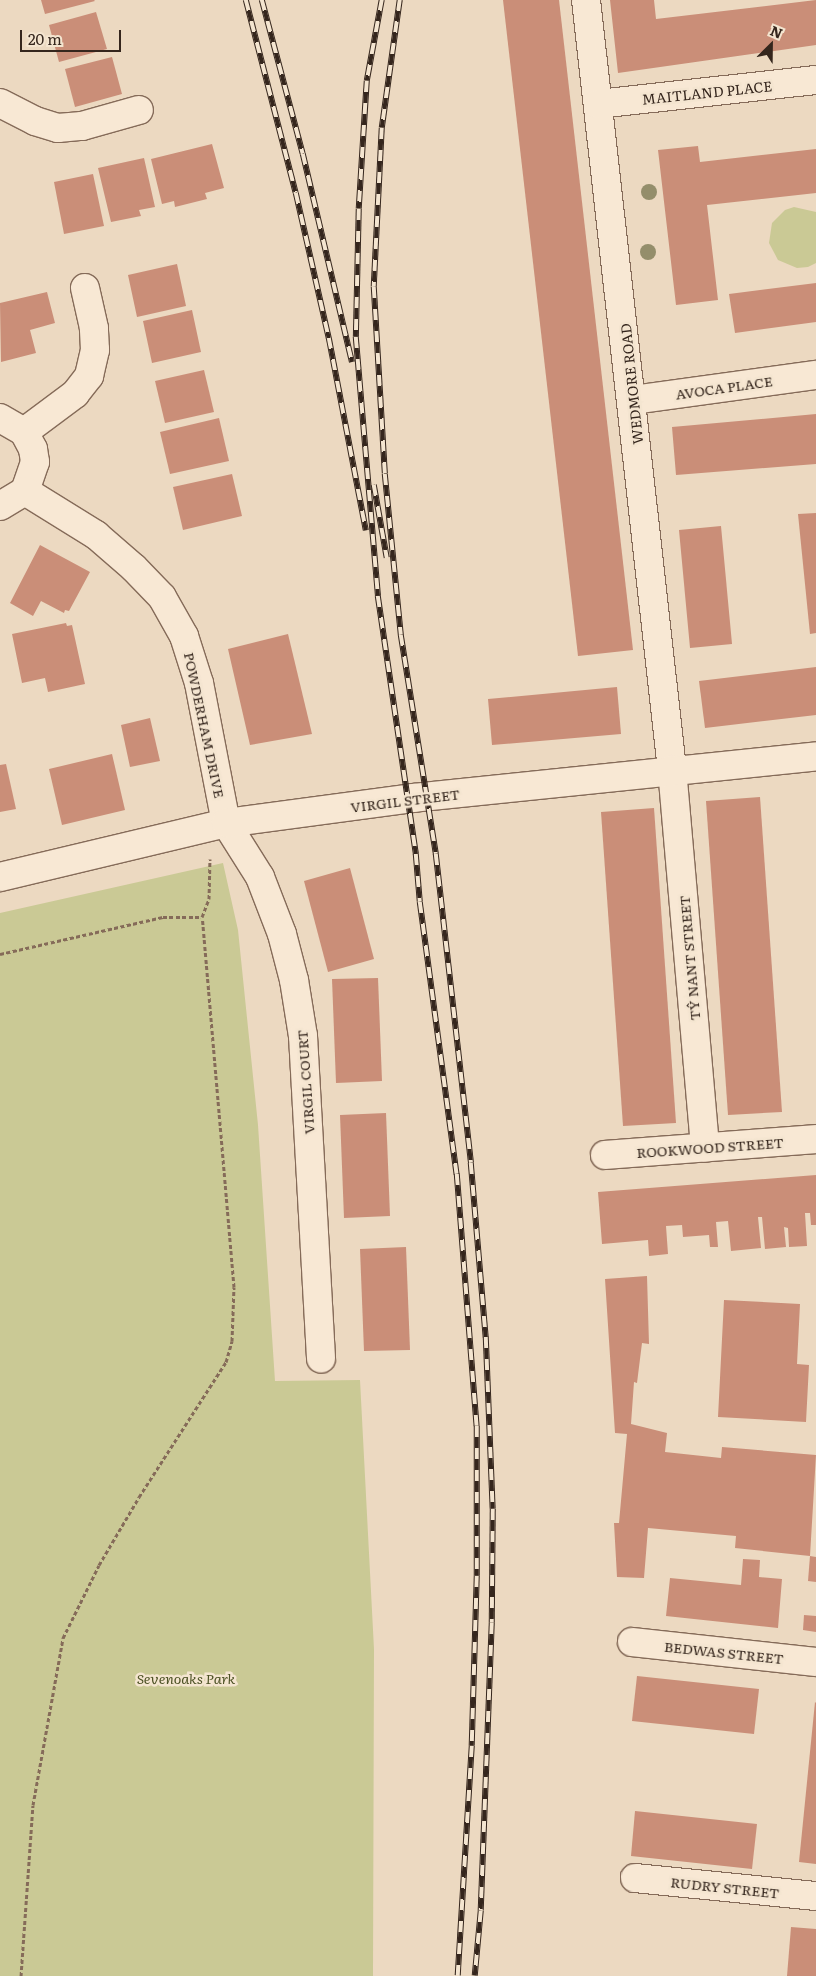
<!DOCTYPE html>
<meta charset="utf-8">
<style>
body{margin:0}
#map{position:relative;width:816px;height:1976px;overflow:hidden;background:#ecd9c1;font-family:Literata,serif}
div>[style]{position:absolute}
.green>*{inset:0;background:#cac995}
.building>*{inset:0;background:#ca8e78}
.path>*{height:3px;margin-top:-1.5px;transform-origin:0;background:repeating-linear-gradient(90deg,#856b59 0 4px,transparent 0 6.5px)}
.roads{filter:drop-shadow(1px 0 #856b59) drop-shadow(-1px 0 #856b59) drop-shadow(0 1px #856b59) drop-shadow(0 -1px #856b59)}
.minor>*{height:28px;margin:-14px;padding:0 14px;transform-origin:14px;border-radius:14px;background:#f8e8d4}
.rail>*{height:5.5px;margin-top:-2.75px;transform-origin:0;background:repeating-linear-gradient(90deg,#f4e5d0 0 11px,#35261d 0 22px);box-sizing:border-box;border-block:1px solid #35261d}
.trees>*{width:16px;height:16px;margin:-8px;border-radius:50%;background:#948e6b}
span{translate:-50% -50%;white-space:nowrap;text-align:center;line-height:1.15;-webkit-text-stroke:5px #f4e5d0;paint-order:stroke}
.street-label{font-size:14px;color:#35261d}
.park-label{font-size:14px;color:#4c5124;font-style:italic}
.north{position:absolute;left:746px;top:20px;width:50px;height:50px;-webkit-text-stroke:4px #f4e5d0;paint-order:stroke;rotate:23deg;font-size:14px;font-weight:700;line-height:20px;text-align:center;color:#35261d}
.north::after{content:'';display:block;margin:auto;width:18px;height:22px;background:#35261d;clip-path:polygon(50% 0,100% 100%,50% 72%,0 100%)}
.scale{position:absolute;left:20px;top:30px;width:101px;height:22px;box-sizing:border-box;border:2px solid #35261d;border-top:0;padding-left:6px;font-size:15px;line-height:18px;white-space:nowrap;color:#35261d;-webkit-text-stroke:4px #f4e5d0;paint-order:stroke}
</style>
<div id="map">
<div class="green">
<i style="clip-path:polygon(794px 207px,816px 212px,816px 263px,808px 267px,797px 268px,778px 260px,769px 243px,772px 223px,785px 210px)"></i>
<i style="clip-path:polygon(223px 863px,238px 930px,258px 1125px,275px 1381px,360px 1380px,374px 1649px,373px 1976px,0 1976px,0 913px)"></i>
</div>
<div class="building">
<i style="clip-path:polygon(41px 0,94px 0,95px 1px,45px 14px)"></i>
<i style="clip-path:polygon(503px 0,559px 0,633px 650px,578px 656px)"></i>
<i style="clip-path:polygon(610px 0,654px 0,656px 19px,816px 0,816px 45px,618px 73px)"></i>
<i style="clip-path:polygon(96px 12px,107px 49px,59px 62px,49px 25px)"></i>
<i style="clip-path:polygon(112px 57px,122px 94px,75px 107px,65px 69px)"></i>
<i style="clip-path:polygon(212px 144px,224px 188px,205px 193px,207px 199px,175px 207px,174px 201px,162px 204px,151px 159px)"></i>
<i style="clip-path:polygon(698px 146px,700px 162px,816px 149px,816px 193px,707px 205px,718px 300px,676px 305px,658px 150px)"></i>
<i style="clip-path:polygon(144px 158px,155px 207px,139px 210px,141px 216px,111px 222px,98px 168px)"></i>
<i style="clip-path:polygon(93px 174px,104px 226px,64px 234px,54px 182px)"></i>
<i style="clip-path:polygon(177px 264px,186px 306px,137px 317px,128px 275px)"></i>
<i style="clip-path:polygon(816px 283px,816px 322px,735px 333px,729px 294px)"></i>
<i style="clip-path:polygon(47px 292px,55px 323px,30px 330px,36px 353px,1px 362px,0 303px)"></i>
<i style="clip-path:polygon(192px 310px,201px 352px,152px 363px,143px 321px)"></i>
<i style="clip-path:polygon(204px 370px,214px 412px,165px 423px,155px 381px)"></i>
<i style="clip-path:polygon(816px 414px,816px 464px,676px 475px,672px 427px)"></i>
<i style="clip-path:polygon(219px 418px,229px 461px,170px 474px,160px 432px)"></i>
<i style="clip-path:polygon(232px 474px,242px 516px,183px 530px,173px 487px)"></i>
<i style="clip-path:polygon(816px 513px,816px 633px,810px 634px,798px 514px)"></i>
<i style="clip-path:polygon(721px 526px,732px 644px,690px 648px,679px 530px)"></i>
<i style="clip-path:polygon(40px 545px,90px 572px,69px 611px,65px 610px,64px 613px,41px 601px,33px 616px,10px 603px)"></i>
<i style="clip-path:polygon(66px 623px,67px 626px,72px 625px,85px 684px,48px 692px,45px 678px,22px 683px,12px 634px)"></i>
<i style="clip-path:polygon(288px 634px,312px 734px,250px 745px,228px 649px)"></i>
<i style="clip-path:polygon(816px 667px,816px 715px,705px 728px,699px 681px)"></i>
<i style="clip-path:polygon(617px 687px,621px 734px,492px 745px,488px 699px)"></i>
<i style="clip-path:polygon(150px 718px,160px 761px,130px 767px,121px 725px)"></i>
<i style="clip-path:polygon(112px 754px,125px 810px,62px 825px,49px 769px)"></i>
<i style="clip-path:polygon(6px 764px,16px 809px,0 812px,0 765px)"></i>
<i style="clip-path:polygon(760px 797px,782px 1112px,728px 1115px,706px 801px)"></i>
<i style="clip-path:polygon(654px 808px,676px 1123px,623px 1126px,601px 812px)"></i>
<i style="clip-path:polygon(350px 868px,374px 959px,328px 972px,304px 881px)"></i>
<i style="clip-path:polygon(378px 978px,382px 1081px,336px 1083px,332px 979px)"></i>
<i style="clip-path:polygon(386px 1113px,390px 1216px,344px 1218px,340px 1115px)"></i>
<i style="clip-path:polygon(816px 1175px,816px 1225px,811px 1225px,810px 1213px,805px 1213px,807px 1246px,789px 1247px,788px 1228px,784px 1227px,786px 1247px,765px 1249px,762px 1217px,758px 1217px,761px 1248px,731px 1251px,728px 1221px,716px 1222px,718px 1247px,710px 1247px,709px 1235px,683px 1237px,682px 1225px,666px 1226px,668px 1254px,649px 1256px,648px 1240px,602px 1244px,598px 1192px)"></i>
<i style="clip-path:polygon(406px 1247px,410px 1350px,364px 1351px,360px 1249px)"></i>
<i style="clip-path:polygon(647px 1276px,649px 1344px,642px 1343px,637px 1383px,634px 1382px,631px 1424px,667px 1433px,665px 1452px,721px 1458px,722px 1447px,816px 1455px,810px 1556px,735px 1548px,736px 1536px,648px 1528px,644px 1578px,617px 1577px,614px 1523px,619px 1523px,627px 1434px,615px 1433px,605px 1279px)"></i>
<i style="clip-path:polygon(724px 1300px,800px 1304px,797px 1364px,809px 1365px,806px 1422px,718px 1417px)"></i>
<i style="clip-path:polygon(810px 1556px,816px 1557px,816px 1582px,808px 1581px)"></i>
<i style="clip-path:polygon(743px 1559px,760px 1560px,759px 1577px,782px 1579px,778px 1628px,666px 1616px,670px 1578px,741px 1585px)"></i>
<i style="clip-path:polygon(804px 1615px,816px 1616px,816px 1632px,803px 1630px)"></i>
<i style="clip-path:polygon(637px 1676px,759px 1689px,754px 1734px,632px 1721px)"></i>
<i style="clip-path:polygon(815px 1702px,816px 1703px,816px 1864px,799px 1862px)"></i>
<i style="clip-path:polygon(635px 1811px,757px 1824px,752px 1869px,631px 1856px)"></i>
<i style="clip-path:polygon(791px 1927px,816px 1929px,816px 1976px,787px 1976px)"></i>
</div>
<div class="path">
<i style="left:0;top:954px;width:167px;rotate:-12.8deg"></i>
<i style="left:163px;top:917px;width:39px"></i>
<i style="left:21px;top:1976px;width:171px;rotate:-86deg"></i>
<i style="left:33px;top:1805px;width:170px;rotate:-79.8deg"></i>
<i style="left:63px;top:1638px;width:81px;rotate:-63.7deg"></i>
<i style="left:99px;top:1565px;width:79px;rotate:-59.5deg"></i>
<i style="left:139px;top:1497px;width:161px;rotate:-57.2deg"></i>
<i style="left:226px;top:1362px;width:22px;rotate:-74deg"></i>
<i style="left:232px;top:1341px;width:54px;rotate:-87.9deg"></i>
<i style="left:234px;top:1287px;width:371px;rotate:-94.9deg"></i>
<i style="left:202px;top:917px;width:19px;rotate:-69deg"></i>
<i style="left:209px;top:899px;width:40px;rotate:-88.6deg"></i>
</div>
<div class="roads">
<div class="minor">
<i style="left:586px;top:0;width:774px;rotate:83.62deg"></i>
<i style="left:672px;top:769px;width:380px;rotate:85deg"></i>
<i style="left:0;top:103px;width:39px;rotate:27deg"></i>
<i style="left:35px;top:121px;width:24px;rotate:17deg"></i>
<i style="left:58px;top:128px;width:24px;rotate:-5deg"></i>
<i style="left:82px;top:126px;width:59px;rotate:-15.7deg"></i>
<i style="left:598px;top:104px;width:219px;rotate:-6.3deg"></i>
<i style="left:633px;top:400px;width:185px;rotate:-7.8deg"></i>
<i style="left:0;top:418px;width:28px;rotate:30deg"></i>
<i style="left:24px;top:432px;width:19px;rotate:62deg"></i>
<i style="left:33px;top:449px;width:13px;rotate:81deg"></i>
<i style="left:35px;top:462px;width:31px;rotate:109deg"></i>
<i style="left:25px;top:491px;width:29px;rotate:149deg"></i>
<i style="left:24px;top:432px;width:64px;rotate:-36.7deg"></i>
<i style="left:75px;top:394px;width:23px;rotate:-52deg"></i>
<i style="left:89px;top:376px;width:27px;rotate:-77deg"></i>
<i style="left:95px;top:350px;width:22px;rotate:-93deg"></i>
<i style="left:94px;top:328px;width:41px;rotate:-102.7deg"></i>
<i style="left:25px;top:491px;width:84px;rotate:31.8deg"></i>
<i style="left:96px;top:535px;width:50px;rotate:41deg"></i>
<i style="left:134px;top:568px;width:40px;rotate:46deg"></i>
<i style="left:162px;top:597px;width:45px;rotate:60.6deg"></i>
<i style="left:184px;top:636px;width:49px;rotate:72.3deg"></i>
<i style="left:199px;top:683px;width:143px;rotate:79.1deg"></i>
<i style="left:226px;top:823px;width:64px;rotate:57.8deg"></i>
<i style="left:260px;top:877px;width:61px;rotate:68.9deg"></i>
<i style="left:282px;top:934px;width:48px;rotate:75.4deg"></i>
<i style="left:294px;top:980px;width:57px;rotate:80.9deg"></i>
<i style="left:303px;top:1036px;width:323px;rotate:86.8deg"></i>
<i style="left:0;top:877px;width:232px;rotate:-13.4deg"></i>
<i style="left:226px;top:823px;width:189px;rotate:-7.6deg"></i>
<i style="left:413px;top:798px;width:405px;rotate:-5.9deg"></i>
<i style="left:605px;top:1155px;width:212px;rotate:-4.3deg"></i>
<i style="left:632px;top:1642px;width:185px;rotate:6.2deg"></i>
<i style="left:635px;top:1878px;width:182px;rotate:5.7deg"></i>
</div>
</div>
<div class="rail">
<i style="left:246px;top:0;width:199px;rotate:75.5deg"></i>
<i style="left:296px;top:193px;width:149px;rotate:77.2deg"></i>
<i style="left:329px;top:338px;width:196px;rotate:79.1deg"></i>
<i style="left:262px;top:0;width:159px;rotate:75.1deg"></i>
<i style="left:303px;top:154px;width:214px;rotate:76.7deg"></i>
<i style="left:382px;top:0;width:82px;rotate:100.5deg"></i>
<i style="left:367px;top:81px;width:128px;rotate:93.6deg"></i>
<i style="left:359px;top:209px;width:128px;rotate:91.3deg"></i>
<i style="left:356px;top:337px;width:260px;rotate:85.1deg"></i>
<i style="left:378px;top:596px;width:261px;rotate:81.6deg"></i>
<i style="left:416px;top:854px;width:48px;rotate:85.2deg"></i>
<i style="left:420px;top:902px;width:275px;rotate:82.3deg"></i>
<i style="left:457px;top:1174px;width:253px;rotate:85.5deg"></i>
<i style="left:477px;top:1426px;width:150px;rotate:90deg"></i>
<i style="left:477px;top:1576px;width:170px;rotate:91.7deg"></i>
<i style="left:472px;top:1746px;width:230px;rotate:93.5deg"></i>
<i style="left:400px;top:0;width:129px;rotate:98deg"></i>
<i style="left:382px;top:128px;width:159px;rotate:92.9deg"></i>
<i style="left:374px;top:287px;width:187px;rotate:86.6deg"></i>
<i style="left:385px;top:474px;width:162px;rotate:84.3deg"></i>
<i style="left:401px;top:635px;width:222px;rotate:80.9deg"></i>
<i style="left:436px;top:854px;width:311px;rotate:83.5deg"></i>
<i style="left:471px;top:1163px;width:175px;rotate:85.1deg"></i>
<i style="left:486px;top:1337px;width:172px;rotate:87.7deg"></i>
<i style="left:493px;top:1509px;width:114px;rotate:90.5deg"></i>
<i style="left:492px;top:1623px;width:288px;rotate:92.2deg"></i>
<i style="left:481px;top:1911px;width:65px;rotate:95.3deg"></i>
<i style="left:374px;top:485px;width:74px;rotate:79.9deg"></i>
</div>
<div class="trees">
<i style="left:649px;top:192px"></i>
<i style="left:648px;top:252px"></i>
</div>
<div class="street-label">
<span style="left:707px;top:92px;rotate:-6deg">MAITLAND PLACE</span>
<span style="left:631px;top:384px;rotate:-96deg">WEDMORE ROAD</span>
<span style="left:724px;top:387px;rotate:-8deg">AVOCA PLACE</span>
<span style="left:205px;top:725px;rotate:78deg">POWDERHAM DRIVE</span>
<span style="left:405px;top:800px;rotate:-7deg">VIRGIL STREET</span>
<span style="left:689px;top:958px;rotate:-95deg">TŶ NANT STREET</span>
<span style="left:305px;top:1082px;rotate:-94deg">VIRGIL COURT</span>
<span style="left:710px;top:1147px;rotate:-4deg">ROOKWOOD STREET</span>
<span style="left:724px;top:1652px;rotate:6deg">BEDWAS STREET</span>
<span style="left:725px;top:1887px;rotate:6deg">RUDRY STREET</span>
</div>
<div class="park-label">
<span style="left:186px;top:1678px">Sevenoaks Park</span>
</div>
<div class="north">N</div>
<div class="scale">20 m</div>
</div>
